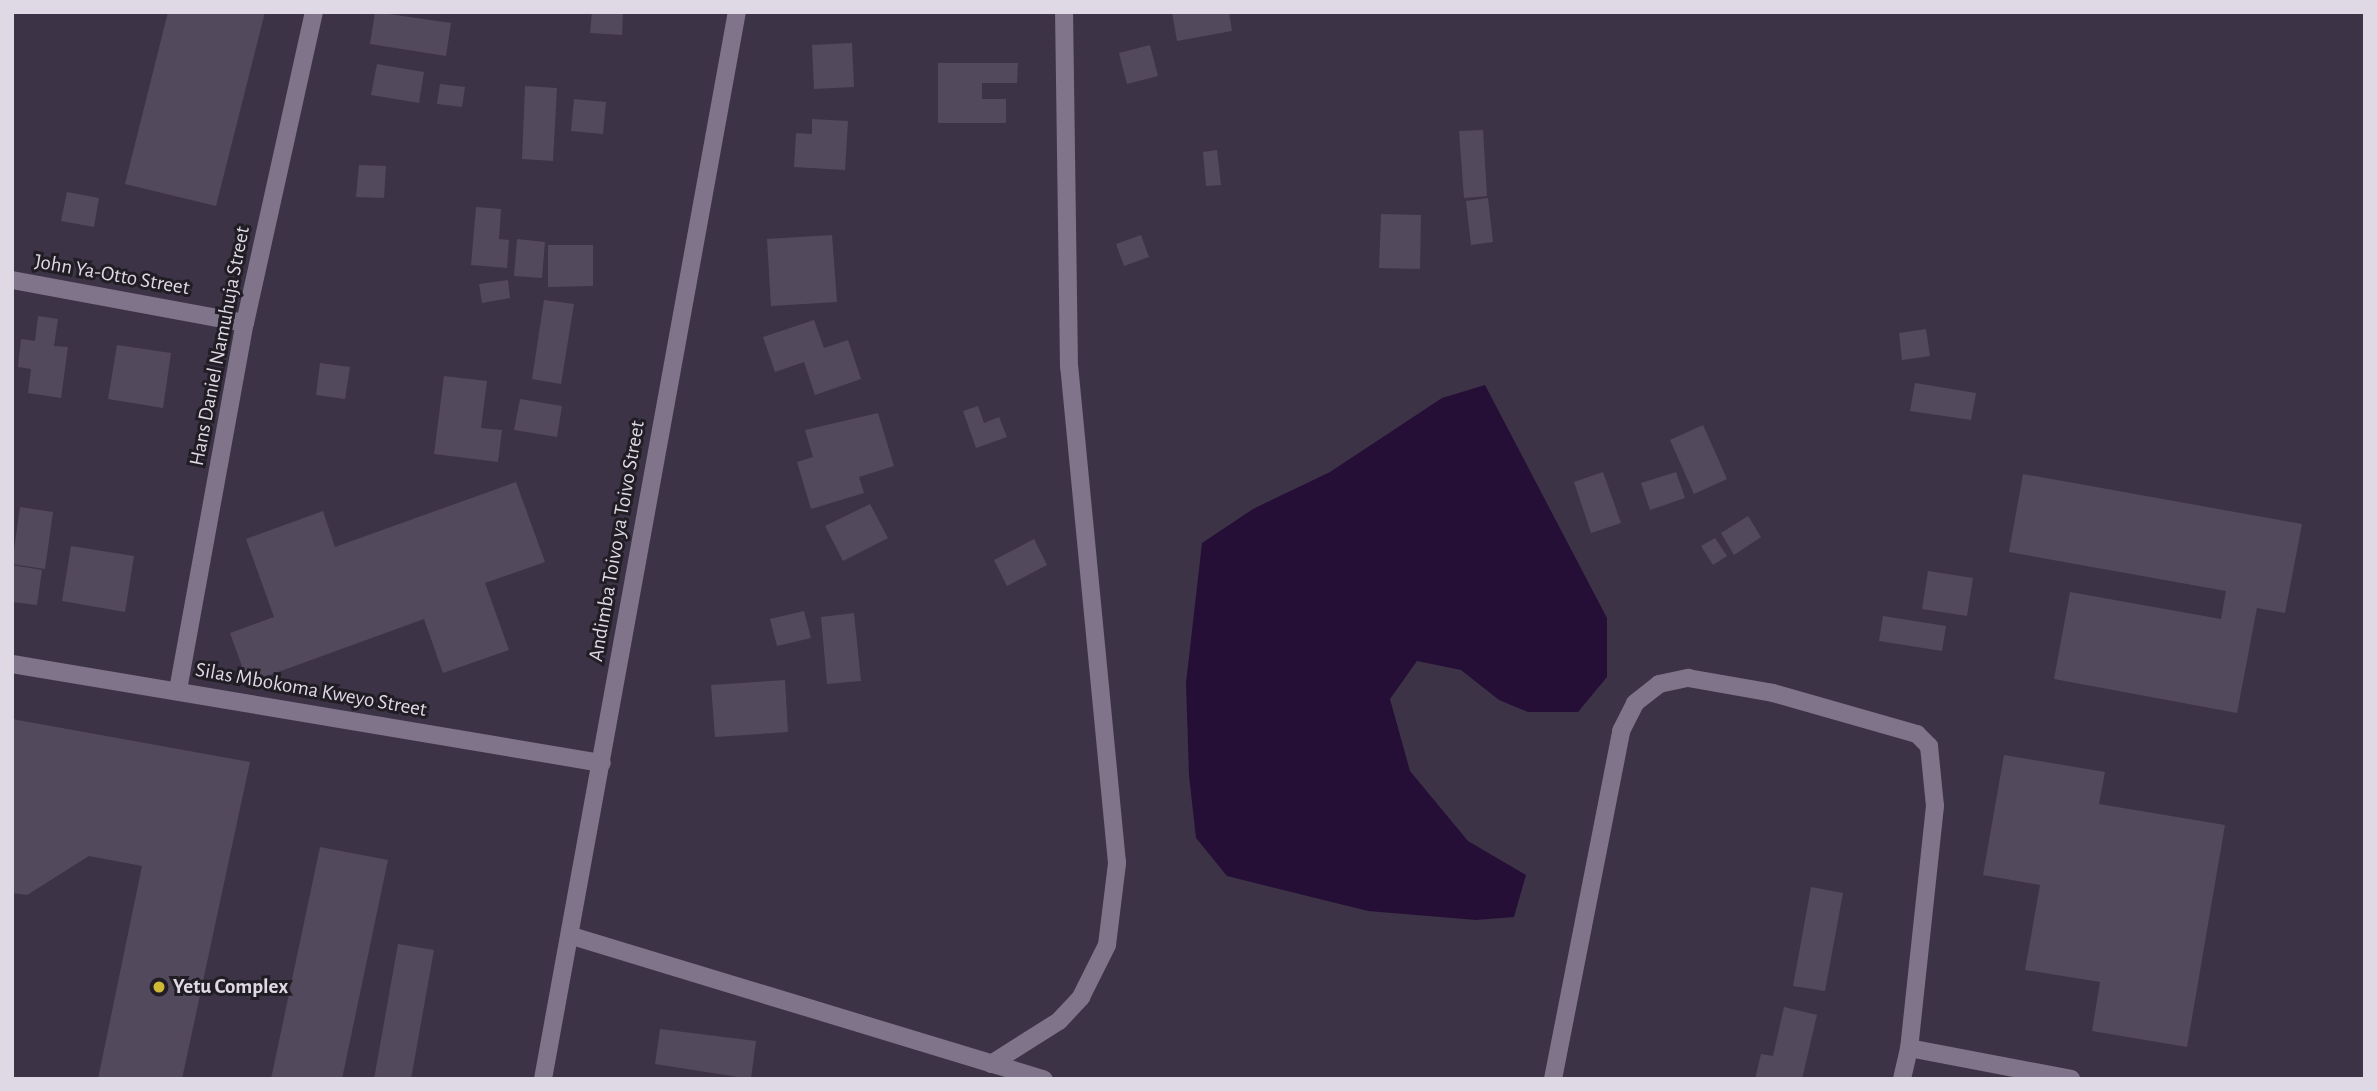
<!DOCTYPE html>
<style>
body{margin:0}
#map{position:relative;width:2377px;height:1091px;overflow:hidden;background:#3d3346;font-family:"Alegreya Sans",sans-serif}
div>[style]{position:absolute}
.water>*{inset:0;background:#260f36}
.building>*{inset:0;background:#53495c}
.minor>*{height:18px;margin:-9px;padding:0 9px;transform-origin:9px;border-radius:9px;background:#7f7489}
.dots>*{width:19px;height:19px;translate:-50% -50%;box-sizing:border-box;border:4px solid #211d25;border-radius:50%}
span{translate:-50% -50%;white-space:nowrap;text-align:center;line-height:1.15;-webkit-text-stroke:6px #211d25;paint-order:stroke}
.street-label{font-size:21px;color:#dfd9e5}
.poi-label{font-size:21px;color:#dfd9e5;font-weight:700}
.left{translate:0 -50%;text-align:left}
.frame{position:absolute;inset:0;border:14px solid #dfd9e5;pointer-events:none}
</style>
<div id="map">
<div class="water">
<i style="clip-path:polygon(1485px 385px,1607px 618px,1607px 677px,1578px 712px,1528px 712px,1499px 700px,1461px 670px,1417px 661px,1390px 699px,1410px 771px,1468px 841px,1526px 875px,1514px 917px,1476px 920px,1368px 911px,1227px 876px,1196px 838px,1189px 776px,1186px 683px,1202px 543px,1253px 509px,1330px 472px,1442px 398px)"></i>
</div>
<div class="building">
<i style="clip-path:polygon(168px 12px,265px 12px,216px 206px,125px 184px)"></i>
<i style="clip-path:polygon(375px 12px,451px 23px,446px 56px,370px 44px)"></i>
<i style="clip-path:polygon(592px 12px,623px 12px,622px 35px,590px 33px)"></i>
<i style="clip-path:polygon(1172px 12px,1229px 12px,1232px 31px,1177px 41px)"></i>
<i style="clip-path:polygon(852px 43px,854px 87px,814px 89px,812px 45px)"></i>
<i style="clip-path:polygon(1150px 45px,1158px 76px,1127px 84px,1119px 53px)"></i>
<i style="clip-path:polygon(938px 63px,1018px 63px,1017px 83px,982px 83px,982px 99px,1006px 99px,1006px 123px,938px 123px)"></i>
<i style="clip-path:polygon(377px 64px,424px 72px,419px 103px,371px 95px)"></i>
<i style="clip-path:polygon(440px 84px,465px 87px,462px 107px,437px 104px)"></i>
<i style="clip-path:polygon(525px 86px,557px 88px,553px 161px,522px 159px)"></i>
<i style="clip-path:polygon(574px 99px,606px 102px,603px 134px,571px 131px)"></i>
<i style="clip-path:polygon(812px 119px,848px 121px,845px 170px,794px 167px,796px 133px,812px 134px)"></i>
<i style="clip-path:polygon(1483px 130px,1487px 196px,1464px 198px,1459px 131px)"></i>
<i style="clip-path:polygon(1217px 150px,1221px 185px,1206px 186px,1203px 152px)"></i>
<i style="clip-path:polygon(359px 165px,386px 166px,384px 198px,356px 197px)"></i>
<i style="clip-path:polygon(67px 192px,99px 198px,94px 227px,61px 221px)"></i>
<i style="clip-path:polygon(1488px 198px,1493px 242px,1471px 245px,1466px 201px)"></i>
<i style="clip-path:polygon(476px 207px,501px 209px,499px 239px,509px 240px,507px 268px,471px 265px)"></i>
<i style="clip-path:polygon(1381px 214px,1421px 215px,1420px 269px,1379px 268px)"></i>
<i style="clip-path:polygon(832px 235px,837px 302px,771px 306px,767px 239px)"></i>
<i style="clip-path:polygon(1141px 235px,1149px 257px,1124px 266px,1116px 244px)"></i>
<i style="clip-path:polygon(517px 239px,545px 242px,542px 278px,514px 276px)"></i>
<i style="clip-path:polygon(548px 245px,593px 245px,593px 286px,548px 287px)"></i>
<i style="clip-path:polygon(508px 280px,510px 298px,482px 303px,479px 284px)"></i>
<i style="clip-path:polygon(544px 300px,574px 304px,561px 384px,532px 379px)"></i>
<i style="clip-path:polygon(38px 316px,58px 319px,54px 346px,68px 347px,61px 398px,28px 393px,31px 369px,18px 367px,21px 339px,35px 341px)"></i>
<i style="clip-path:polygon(814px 320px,824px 348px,848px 340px,861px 379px,815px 395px,804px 362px,775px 372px,763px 337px)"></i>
<i style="clip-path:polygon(1926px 329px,1930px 356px,1902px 360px,1899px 333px)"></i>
<i style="clip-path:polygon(117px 345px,171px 353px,163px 408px,108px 399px)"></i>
<i style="clip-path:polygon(320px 363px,350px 367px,345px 399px,316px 395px)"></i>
<i style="clip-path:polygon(444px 376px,487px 381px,481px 428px,502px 430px,498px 462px,434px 454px)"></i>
<i style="clip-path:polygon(1915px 383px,1976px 393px,1971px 420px,1910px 411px)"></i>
<i style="clip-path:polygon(520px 399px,562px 406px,557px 437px,514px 430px)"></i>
<i style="clip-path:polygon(978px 406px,984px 423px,999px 417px,1007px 437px,976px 448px,963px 411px)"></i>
<i style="clip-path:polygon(878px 413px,894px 466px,859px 477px,864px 493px,811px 509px,797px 462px,813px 457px,805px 430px)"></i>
<i style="clip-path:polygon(1703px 425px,1727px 479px,1694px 494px,1670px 440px)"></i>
<i style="clip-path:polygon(1603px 472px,1621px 523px,1591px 533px,1574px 482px)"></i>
<i style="clip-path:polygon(1676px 472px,1685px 498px,1650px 510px,1641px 483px)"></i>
<i style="clip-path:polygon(2023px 474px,2302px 524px,2285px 613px,2257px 608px,2237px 713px,2054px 679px,2070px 592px,2221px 619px,2226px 591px,2009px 552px)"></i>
<i style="clip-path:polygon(516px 482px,545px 562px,485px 583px,509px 650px,443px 673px,424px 619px,248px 683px,230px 633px,274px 617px,246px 539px,323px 511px,335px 547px)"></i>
<i style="clip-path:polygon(870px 504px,888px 538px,843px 561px,825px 526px)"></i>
<i style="clip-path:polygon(20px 507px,53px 512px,45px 569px,12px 564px)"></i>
<i style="clip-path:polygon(1748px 516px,1761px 537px,1734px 555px,1721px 533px)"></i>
<i style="clip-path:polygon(1715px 538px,1727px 556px,1713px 565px,1701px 546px)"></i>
<i style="clip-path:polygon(1034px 539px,1047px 565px,1007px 586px,994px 560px)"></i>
<i style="clip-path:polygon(71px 546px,134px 556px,125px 612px,62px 601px)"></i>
<i style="clip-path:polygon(12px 565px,42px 570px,37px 605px,12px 602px)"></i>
<i style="clip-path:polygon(1928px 571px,1973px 578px,1967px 616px,1922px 609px)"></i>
<i style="clip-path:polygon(804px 611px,811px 638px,777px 646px,770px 619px)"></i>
<i style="clip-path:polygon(854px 613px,861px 681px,827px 684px,821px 617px)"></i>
<i style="clip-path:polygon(1883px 616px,1946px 626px,1942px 651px,1879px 641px)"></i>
<i style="clip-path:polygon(785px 680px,788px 732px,715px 737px,711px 685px)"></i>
<i style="clip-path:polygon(12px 719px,250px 762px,182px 1079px,98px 1079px,142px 866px,89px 856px,27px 895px,12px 893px)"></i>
<i style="clip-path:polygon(2004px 755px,2105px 772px,2099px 804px,2225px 825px,2187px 1047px,2092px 1031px,2100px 982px,2025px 970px,2040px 885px,1983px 875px)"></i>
<i style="clip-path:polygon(320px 847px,388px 860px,342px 1079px,271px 1079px)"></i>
<i style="clip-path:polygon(1811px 887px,1843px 893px,1825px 991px,1793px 986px)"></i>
<i style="clip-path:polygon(398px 944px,434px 950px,411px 1079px,374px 1079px)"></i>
<i style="clip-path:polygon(1784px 1007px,1817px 1015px,1802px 1079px,1755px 1079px,1761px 1054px,1773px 1056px)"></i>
<i style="clip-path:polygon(660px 1029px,756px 1041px,751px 1079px,655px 1064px)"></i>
</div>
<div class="minor">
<i style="left:12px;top:280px;width:237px;rotate:10.5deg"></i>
<i style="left:12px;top:664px;width:598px;rotate:9.53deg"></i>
<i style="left:178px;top:690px;width:373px;rotate:-79.7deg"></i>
<i style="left:245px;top:323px;width:319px;rotate:-77.5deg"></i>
<i style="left:572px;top:936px;width:493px;rotate:16.9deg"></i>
<i style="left:991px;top:1064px;width:80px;rotate:-32.3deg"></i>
<i style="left:1059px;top:1021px;width:33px;rotate:-47deg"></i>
<i style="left:1081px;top:997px;width:58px;rotate:-63.4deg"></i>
<i style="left:1107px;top:945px;width:83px;rotate:-83deg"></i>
<i style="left:1117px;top:863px;width:498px;rotate:-95.5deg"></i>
<i style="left:1069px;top:367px;width:355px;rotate:-90.8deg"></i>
<i style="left:543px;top:1079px;width:1084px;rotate:-79.7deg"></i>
<i style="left:1553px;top:1079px;width:355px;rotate:-78.9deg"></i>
<i style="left:1621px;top:731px;width:31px;rotate:-63deg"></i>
<i style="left:1635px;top:703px;width:31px;rotate:-38deg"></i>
<i style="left:1659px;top:684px;width:30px;rotate:-12deg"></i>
<i style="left:1688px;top:678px;width:86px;rotate:10deg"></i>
<i style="left:1773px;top:693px;width:150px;rotate:15.9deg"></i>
<i style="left:1917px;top:734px;width:17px;rotate:45deg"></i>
<i style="left:1929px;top:746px;width:60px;rotate:84.3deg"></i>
<i style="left:1935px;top:806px;width:243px;rotate:96.1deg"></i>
<i style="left:1909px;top:1048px;width:165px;rotate:10.8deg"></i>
<i style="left:1902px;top:1079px;width:32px;rotate:-77deg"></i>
</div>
<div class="dots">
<i style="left:159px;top:987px;background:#d0b837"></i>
</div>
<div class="street-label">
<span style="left:112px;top:275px;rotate:10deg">John Ya-Otto Street</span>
<span style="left:220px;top:346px;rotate:-79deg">Hans Daniel Namuhuja Street</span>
<span style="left:617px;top:541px;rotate:-80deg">Andimba Toivo ya Toivo Street</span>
<span style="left:311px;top:690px;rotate:10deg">Silas Mbokoma Kweyo Street</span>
</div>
<div class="poi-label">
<span class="left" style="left:173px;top:987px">Yetu Complex</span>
</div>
<div class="frame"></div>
</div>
